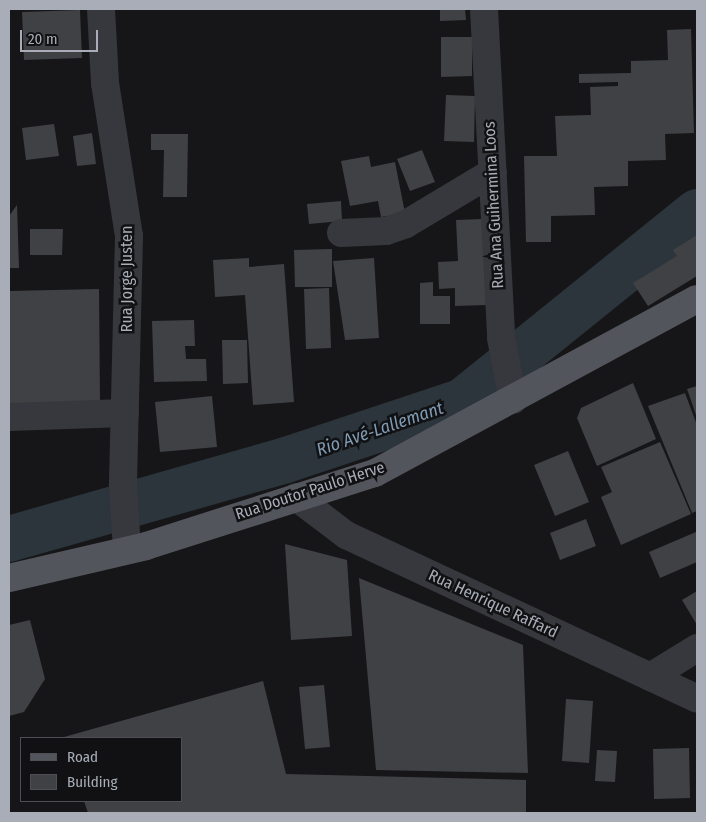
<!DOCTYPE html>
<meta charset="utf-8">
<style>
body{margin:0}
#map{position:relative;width:706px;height:822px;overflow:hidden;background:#161618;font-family:"Fira Sans Condensed",sans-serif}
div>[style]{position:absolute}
.river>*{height:46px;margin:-23px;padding:0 23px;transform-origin:23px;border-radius:23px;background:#2c353c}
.building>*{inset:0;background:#404145}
.minor>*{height:28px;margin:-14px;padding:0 14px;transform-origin:14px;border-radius:14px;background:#37383d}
.major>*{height:28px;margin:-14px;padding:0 14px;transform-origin:14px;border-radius:14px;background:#53555c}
span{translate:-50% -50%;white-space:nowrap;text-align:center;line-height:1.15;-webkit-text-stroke:5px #111113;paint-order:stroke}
.street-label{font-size:16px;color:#a8adb8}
.water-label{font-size:18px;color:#7f9bb3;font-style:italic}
.frame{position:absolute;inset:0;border:10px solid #a8adb8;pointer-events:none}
.legend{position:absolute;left:20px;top:737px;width:162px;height:65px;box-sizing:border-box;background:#111113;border:1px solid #4d4f55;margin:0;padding:6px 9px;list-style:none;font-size:15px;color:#a8adb8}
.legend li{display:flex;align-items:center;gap:10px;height:25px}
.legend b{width:25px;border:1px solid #4d4f55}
.scale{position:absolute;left:20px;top:30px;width:78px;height:22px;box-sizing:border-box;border:2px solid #a8adb8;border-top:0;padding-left:6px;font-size:15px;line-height:18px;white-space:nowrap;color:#a8adb8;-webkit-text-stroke:4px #111113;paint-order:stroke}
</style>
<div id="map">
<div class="river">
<i style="left:9px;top:539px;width:288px;rotate:-15.9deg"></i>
<i style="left:286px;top:460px;width:187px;rotate:-18.4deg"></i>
<i style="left:463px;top:401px;width:301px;rotate:-38.9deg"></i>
</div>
<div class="building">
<i style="clip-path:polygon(440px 9px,465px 9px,466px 20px,440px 21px)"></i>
<i style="clip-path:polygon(80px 10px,82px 58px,24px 60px,22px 12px)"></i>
<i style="clip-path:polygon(691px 29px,694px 133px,665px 134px,666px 160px,628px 161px,628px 186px,594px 187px,595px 215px,551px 216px,551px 242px,526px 242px,524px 156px,557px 156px,555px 116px,591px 115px,590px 87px,618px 86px,618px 82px,579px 83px,579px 74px,631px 73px,631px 61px,668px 60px,667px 30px)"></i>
<i style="clip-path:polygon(441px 37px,472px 37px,472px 76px,441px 77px)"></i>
<i style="clip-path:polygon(446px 95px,475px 96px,474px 142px,444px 141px)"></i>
<i style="clip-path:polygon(54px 124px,59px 156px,26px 160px,22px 128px)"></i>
<i style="clip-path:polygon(92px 133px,96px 164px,77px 166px,73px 136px)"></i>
<i style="clip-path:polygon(151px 134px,188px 134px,187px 197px,163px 197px,164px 150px,151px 150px)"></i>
<i style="clip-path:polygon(422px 150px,435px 182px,410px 191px,397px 159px)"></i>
<i style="clip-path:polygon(369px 156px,371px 167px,395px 162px,405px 213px,381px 217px,378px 201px,350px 206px,341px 161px)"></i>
<i style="clip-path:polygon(341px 201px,342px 221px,309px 224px,307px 204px)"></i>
<i style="clip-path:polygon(17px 205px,19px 268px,9px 268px,9px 216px)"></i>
<i style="clip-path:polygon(482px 219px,486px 305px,455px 306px,455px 288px,439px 289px,438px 262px,458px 261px,456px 220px)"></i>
<i style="clip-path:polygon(30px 229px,63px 229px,62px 255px,30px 255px)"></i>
<i style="clip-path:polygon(697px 235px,697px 276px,648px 306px,633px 283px,677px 256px,673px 250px)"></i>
<i style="clip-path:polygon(332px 249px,332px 287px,295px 287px,294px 250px)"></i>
<i style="clip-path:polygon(249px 258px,249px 267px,284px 264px,294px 402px,253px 405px,245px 295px,215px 297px,213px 260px)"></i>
<i style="clip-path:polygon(374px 258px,379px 338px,345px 340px,333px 261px)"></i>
<i style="clip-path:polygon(433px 282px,433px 296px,450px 296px,450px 324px,420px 324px,420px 283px)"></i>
<i style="clip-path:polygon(329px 288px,331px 348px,306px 349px,304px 289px)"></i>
<i style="clip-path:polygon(99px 289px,100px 403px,9px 408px,9px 291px)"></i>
<i style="clip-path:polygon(194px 320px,195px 346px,185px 346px,186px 359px,206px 359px,207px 381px,154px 382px,152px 321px)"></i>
<i style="clip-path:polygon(222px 340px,247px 340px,248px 383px,223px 384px)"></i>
<i style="clip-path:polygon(633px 383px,656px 439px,597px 466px,577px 418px,581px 408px)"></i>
<i style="clip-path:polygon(697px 386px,697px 418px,687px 389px)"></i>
<i style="clip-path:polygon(685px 393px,697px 425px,697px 511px,692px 513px,648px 406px)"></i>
<i style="clip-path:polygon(212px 396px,217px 447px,160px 452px,155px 402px)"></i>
<i style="clip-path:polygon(660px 442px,691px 514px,621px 545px,601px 497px,612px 492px,601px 467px)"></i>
<i style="clip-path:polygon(568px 451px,589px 502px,555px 516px,534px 465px)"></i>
<i style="clip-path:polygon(586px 519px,596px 546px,560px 560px,550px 533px)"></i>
<i style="clip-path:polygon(696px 532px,697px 562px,660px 578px,649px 552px)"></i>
<i style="clip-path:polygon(285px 544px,347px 560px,352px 636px,291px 640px)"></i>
<i style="clip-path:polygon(359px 578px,523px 645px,528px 773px,376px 770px)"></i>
<i style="clip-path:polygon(697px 591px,697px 625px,682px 600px)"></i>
<i style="clip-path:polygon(30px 620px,45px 679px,24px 712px,9px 716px,9px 625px)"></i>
<i style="clip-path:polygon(263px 681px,286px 774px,526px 780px,526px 813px,88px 813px,84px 801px,181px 801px,181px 738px,64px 737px)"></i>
<i style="clip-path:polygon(324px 685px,330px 747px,305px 749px,299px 687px)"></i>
<i style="clip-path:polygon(566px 699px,593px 701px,589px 763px,562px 761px)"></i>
<i style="clip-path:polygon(689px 748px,690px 798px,654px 799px,653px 749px)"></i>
<i style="clip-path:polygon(597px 750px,617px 751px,615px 782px,595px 781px)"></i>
</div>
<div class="minor">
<i style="left:101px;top:9px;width:74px;rotate:86.9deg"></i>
<i style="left:105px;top:83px;width:155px;rotate:81.1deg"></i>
<i style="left:129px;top:236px;width:250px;rotate:91.4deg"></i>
<i style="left:123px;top:486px;width:64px;rotate:86.4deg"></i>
<i style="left:484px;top:9px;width:329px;rotate:87deg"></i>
<i style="left:501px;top:338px;width:63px;rotate:79deg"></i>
<i style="left:341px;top:233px;width:45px;rotate:-2.5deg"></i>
<i style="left:386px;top:231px;width:21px;rotate:-19deg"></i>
<i style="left:406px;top:224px;width:101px;rotate:-30.9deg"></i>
<i style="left:9px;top:417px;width:116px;rotate:-2deg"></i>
<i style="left:296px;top:497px;width:63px;rotate:37.2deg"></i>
<i style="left:346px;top:535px;width:387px;rotate:25deg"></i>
<i style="left:650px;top:677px;width:55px;rotate:-31.7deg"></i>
</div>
<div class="major">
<i style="left:9px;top:578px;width:141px;rotate:-13.1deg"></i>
<i style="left:146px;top:546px;width:240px;rotate:-17.7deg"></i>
<i style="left:375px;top:473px;width:366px;rotate:-28.4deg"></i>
</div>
<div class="street-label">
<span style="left:494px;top:205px;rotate:-93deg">Rua Ana Guihermina Loos</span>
<span style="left:127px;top:279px;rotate:-90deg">Rua Jorge Justen</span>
<span style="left:310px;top:491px;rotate:-18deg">Rua Doutor Paulo Herve</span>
<span style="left:493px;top:604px;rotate:25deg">Rua Henrique Raffard</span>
</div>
<div class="water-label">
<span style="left:380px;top:429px;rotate:-19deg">Rio Avé‐Lallemant</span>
</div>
<div class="frame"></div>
<ul class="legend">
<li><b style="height:6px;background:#53555c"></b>Road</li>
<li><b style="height:14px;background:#404145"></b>Building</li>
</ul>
<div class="scale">20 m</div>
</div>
